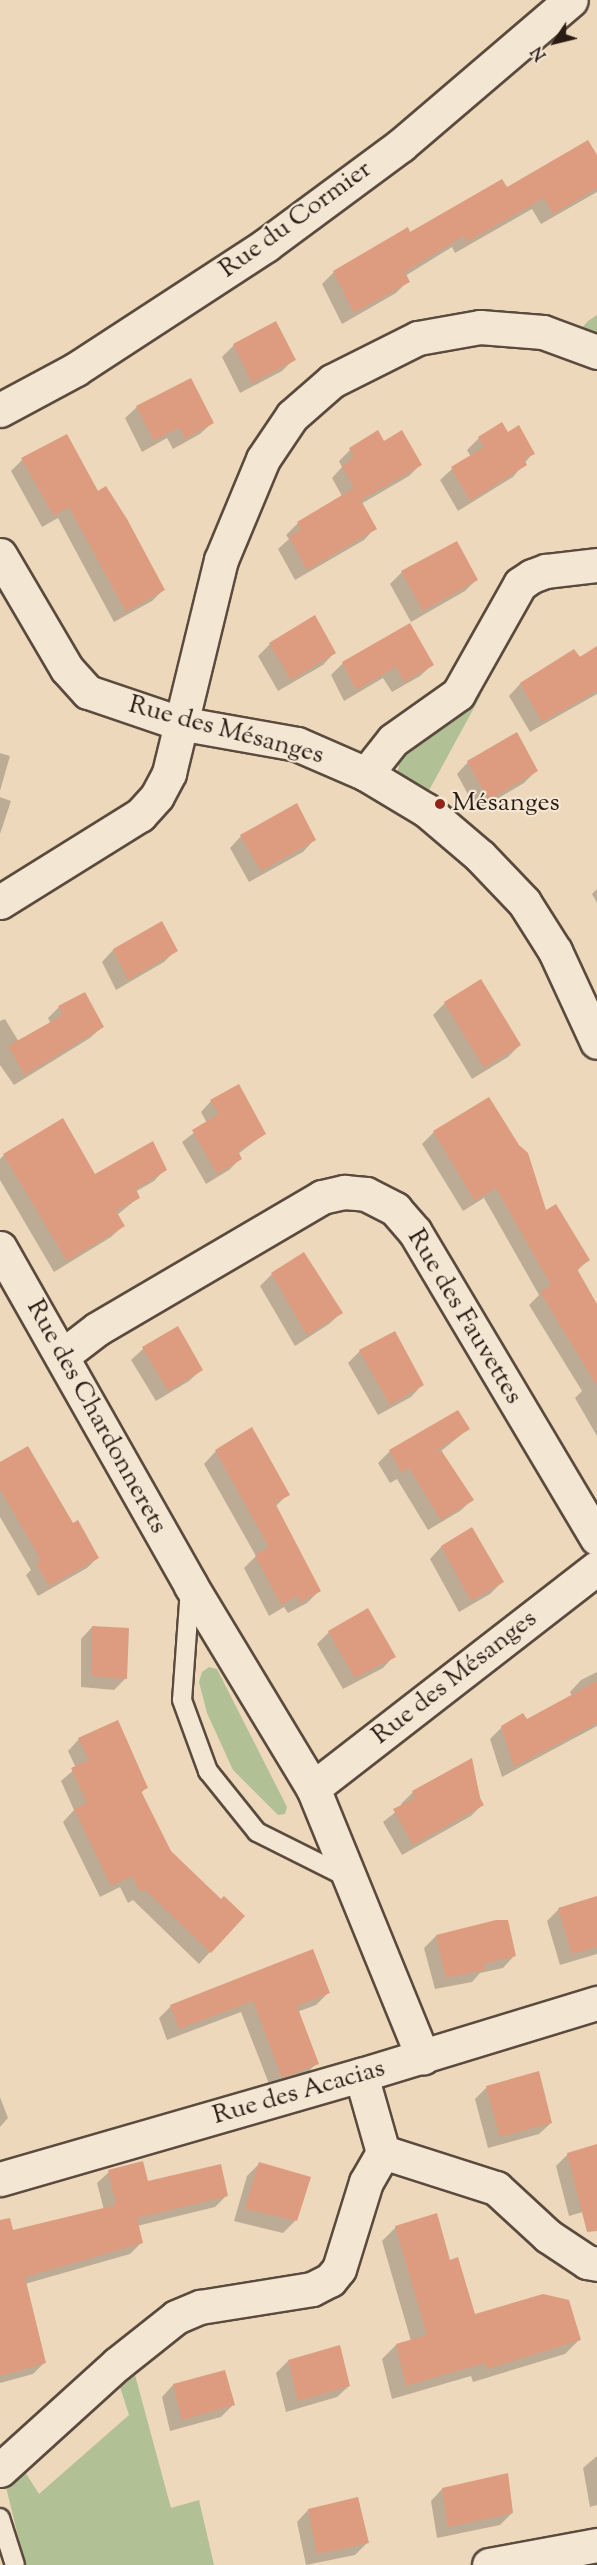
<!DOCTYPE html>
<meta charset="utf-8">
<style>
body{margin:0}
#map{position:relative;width:597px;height:2565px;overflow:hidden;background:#edd8bb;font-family:"Sorts Mill Goudy",serif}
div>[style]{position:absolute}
.green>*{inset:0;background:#b2c095}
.shadow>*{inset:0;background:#0003}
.building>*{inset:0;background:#dd9c7f}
.roads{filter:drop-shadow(2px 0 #5b4a3e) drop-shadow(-2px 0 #5b4a3e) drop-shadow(0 2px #5b4a3e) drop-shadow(0 -2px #5b4a3e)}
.lane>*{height:18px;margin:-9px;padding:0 9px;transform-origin:9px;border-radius:9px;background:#f3e6d3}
.street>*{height:33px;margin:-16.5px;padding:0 16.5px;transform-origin:16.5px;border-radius:16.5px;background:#f3e6d3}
.dots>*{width:16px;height:16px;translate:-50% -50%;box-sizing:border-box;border:3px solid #f3e6d3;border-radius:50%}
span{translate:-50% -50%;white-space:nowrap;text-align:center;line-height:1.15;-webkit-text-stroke:4.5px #f3e6d3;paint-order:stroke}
.street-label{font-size:26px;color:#2a1b14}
.poi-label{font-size:26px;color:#2a1b14}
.left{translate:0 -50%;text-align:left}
.north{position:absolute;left:525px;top:12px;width:60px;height:60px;-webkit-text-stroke:4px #f3e6d3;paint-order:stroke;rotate:235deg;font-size:16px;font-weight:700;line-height:24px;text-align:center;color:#2a1b14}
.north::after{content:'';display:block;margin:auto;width:21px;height:27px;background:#2a1b14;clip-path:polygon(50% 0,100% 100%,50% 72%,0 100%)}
</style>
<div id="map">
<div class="green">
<i style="clip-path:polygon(597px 315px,597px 336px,580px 330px,588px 321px)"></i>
<i style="clip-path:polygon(475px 694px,481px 695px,427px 794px,398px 771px,400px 756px)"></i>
<i style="clip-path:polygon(209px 1667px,217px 1669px,287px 1807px,285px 1814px,278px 1815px,233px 1770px,207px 1713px,199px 1682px,202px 1672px)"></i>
<i style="clip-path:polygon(135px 2375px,171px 2508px,199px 2500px,214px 2565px,25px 2565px,6px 2487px,15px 2456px,39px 2494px,129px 2415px,120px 2387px)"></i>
</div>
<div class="shadow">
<i style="clip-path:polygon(597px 158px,597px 192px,541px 224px,532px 209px,455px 253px,452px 247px,405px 276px,408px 281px,396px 293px,342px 324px,322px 284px,334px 272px,407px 229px,410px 235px,506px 189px)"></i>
<i style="clip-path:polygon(234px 345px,294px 359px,282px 371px,240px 393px,222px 357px)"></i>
<i style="clip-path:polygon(137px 407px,212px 423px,200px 434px,173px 449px,167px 438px,142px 452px,125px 418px)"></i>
<i style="clip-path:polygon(507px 435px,533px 453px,513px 477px,458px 511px,440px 480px,452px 469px,471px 457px,467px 450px,479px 438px)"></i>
<i style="clip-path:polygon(383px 443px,420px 465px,409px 476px,361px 504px,375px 528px,364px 540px,295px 580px,278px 549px,289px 539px,286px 535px,298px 523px,342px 496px,332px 478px,342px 467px,339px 461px,350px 450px)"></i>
<i style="clip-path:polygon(22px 460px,97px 493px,163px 590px,152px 601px,114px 622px,58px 518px,42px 527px,11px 471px)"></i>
<i style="clip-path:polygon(402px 572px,476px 580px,465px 591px,411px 622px,390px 584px)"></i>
<i style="clip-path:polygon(410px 625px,432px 665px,420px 676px,392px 692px,383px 678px,344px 701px,331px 675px,343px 663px)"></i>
<i style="clip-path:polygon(270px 644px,334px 653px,323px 665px,278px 691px,258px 656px)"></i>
<i style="clip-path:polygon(597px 647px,597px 694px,530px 732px,509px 696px,520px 684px,574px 651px,578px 658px)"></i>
<i style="clip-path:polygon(0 753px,10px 756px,0 791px)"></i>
<i style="clip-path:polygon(468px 762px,536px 771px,524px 783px,477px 811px,457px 774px)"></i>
<i style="clip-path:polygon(0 797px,11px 801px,0 834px)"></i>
<i style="clip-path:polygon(241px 836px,314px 840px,303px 852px,249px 882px,230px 848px)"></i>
<i style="clip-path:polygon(597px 889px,597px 903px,592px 894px)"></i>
<i style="clip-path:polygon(161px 923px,176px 950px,164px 962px,116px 990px,102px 962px,113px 950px)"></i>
<i style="clip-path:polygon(445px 1003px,520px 1045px,508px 1057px,472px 1079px,433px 1015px)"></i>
<i style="clip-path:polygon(59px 1007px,102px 1027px,90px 1038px,14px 1085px,0 1065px,0 1021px,5px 1019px,19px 1042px,51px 1024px,48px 1018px)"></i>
<i style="clip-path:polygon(488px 1099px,545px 1212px,588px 1260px,577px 1271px,597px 1307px,597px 1436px,575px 1398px,582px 1391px,529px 1305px,539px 1295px,484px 1198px,463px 1211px,422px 1144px,434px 1132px)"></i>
<i style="clip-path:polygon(211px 1101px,264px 1134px,238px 1154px,240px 1159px,229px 1170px,206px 1184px,182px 1142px,207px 1123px,201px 1112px)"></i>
<i style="clip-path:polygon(4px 1155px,95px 1176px,165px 1169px,154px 1181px,135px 1192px,138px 1198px,117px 1215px,123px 1226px,111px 1237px,54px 1272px,0 1180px,0 1159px)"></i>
<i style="clip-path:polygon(272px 1274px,341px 1313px,329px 1324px,295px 1346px,260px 1286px)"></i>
<i style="clip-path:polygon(177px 1328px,201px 1370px,189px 1381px,156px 1401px,131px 1360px,143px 1349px)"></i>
<i style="clip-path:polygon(360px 1351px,422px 1385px,411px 1397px,378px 1415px,348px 1363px)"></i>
<i style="clip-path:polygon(251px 1429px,288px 1494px,275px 1507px,319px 1591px,307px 1603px,288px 1613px,284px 1607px,269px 1616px,244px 1568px,256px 1556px,204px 1464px,215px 1452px)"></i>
<i style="clip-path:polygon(468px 1429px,440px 1452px,472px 1500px,460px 1511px,428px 1530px,397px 1479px,390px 1483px,378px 1463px,390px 1451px)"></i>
<i style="clip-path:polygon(0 1463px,73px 1525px,98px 1557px,87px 1568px,38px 1596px,26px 1575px,31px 1570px,0 1517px)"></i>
<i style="clip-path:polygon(472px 1529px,502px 1582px,490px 1594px,459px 1612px,430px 1559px,441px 1547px)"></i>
<i style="clip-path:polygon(92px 1627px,126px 1678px,114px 1690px,81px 1687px,81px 1639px)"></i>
<i style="clip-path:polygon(329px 1632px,394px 1656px,383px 1668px,343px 1689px,317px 1644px)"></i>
<i style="clip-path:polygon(597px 1672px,597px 1726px,502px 1777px,490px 1739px,502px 1727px,526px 1721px,572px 1696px,570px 1692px,581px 1680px)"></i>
<i style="clip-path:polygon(79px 1739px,147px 1787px,140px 1794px,170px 1852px,221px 1901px,243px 1916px,199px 1964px,133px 1900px,128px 1903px,120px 1887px,100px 1897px,63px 1822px,74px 1810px,61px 1781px,76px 1768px,68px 1751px)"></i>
<i style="clip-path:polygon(471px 1760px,482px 1805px,471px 1816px,402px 1855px,383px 1822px,403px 1806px,401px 1804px,413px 1792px)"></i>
<i style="clip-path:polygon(597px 1897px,597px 1954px,560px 1965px,547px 1921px,559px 1909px)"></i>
<i style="clip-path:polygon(496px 1921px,514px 1956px,503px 1968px,480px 1973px,472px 1982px,435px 1989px,424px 1948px,436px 1936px)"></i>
<i style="clip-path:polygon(328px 1993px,316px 2005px,297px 2012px,317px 2063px,305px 2075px,271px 2089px,241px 2012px,167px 2040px,159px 2018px,171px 2006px)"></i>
<i style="clip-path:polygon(538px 2073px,551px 2123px,539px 2134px,488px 2148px,475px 2099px,486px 2088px)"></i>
<i style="clip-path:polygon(0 2097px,8px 2118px,0 2127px)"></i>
<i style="clip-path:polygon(597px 2145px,597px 2208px,569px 2216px,556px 2166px,568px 2154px)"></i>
<i style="clip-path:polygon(259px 2164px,309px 2178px,295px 2221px,283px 2233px,234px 2221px,247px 2176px)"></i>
<i style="clip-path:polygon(109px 2172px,147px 2183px,226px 2196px,215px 2207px,137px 2226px,141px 2243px,130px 2254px,25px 2284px,44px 2363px,33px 2374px,0 2383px,0 2221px,10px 2233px,104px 2210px,97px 2183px)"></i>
<i style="clip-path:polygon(396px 2227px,449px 2262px,474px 2316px,579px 2340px,565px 2354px,473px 2382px,471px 2376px,392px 2399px,382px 2359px,396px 2345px,411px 2341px,382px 2241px)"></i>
<i style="clip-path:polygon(288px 2361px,349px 2386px,337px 2397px,286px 2412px,276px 2373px)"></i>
<i style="clip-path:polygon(173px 2385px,233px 2405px,221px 2417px,170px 2431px,162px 2397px)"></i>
<i style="clip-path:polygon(597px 2456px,597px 2505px,590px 2507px,583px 2468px)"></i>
<i style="clip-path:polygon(442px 2489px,512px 2513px,500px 2525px,437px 2538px,431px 2501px)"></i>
<i style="clip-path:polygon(308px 2510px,367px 2543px,355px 2555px,306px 2565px,297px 2522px)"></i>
</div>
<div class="building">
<i style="clip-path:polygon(588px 140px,597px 155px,597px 188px,553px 214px,544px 198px,467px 242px,464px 236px,405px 272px,410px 282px,354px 313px,333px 271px,408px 227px,410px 232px,502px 179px,507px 187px)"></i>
<i style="clip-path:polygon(276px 321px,296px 360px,252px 383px,233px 344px)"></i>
<i style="clip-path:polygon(191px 378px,214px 423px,185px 439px,179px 427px,154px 441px,136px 406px)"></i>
<i style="clip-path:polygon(502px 422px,508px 432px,519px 425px,535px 454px,524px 459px,527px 465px,470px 501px,451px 467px,484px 447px,478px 437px)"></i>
<i style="clip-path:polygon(378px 430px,384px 441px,402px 430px,422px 465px,361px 500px,342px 466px,354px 458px,349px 448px)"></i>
<i style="clip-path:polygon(67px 434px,98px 491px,106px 486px,127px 519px,165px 590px,126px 612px,69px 507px,54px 516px,21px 458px)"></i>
<i style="clip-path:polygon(354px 488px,377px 529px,307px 570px,289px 537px,301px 529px,297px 522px)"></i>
<i style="clip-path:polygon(457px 541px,478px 580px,423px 611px,401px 571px)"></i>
<i style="clip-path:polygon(315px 615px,336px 653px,291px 680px,269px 643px)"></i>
<i style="clip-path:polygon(410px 623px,434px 665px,404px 682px,396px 667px,356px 690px,342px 662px)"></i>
<i style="clip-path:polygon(597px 646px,597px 691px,542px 722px,520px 683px,574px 649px,580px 657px)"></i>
<i style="clip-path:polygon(517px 732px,538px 771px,489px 800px,467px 761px)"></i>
<i style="clip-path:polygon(297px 803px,316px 840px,261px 871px,240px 835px)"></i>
<i style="clip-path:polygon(162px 921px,178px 951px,128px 980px,113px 949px)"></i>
<i style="clip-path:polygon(481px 979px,521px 1045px,484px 1068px,444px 1002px)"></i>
<i style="clip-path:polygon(85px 992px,104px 1027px,25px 1075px,8px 1046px,63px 1015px,58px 1006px)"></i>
<i style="clip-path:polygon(239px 1084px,266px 1134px,238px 1151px,242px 1159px,217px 1174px,192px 1130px,219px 1114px,210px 1100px)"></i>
<i style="clip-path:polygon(489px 1097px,519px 1145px,528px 1153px,546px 1210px,556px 1204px,590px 1260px,577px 1269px,597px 1304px,597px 1386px,540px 1292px,551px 1285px,496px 1188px,475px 1201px,433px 1131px)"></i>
<i style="clip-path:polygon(63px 1118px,95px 1174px,153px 1141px,167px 1170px,136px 1189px,140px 1198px,116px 1211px,125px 1226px,67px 1261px,3px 1154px)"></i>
<i style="clip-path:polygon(304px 1252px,343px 1313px,307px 1335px,271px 1273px)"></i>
<i style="clip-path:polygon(178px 1326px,203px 1370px,168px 1391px,142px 1347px)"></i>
<i style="clip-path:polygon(395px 1331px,424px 1385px,390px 1405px,359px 1350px)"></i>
<i style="clip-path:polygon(458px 1410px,470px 1429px,431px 1454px,441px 1450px,474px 1500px,441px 1520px,409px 1468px,402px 1473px,389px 1450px)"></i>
<i style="clip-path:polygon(252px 1427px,290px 1495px,275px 1503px,321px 1591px,300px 1603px,297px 1596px,281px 1605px,255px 1555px,269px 1547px,215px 1450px)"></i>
<i style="clip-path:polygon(28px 1446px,73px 1523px,78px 1520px,99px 1558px,49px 1586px,36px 1563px,41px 1560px,0 1489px,0 1462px)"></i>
<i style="clip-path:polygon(472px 1527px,504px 1582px,471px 1601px,441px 1546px)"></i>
<i style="clip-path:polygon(368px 1608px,396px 1657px,355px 1678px,328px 1631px)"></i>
<i style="clip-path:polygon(92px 1626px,129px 1628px,127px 1679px,92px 1676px)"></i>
<i style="clip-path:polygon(597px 1681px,597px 1723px,514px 1767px,501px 1726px,523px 1713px,527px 1719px)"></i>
<i style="clip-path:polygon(118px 1720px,148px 1788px,141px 1791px,171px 1851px,221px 1899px,224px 1896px,245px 1916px,211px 1953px,145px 1890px,140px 1892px,132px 1876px,111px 1886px,74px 1809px,87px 1803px,71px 1768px,89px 1760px,78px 1738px)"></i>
<i style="clip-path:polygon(472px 1758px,480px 1798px,484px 1805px,413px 1845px,393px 1809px,415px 1798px,412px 1791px)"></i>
<i style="clip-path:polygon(597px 1896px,597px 1947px,572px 1954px,558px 1908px)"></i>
<i style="clip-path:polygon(496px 1920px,508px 1920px,516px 1956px,484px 1964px,485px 1970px,446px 1978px,436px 1935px)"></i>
<i style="clip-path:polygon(313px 1949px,330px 1993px,297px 2006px,319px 2064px,282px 2078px,253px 2001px,179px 2029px,170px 2005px)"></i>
<i style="clip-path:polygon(539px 2071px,552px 2123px,500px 2137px,486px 2086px)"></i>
<i style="clip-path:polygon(597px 2144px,597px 2231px,587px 2232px,567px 2153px)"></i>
<i style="clip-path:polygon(143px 2161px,148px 2181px,221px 2164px,228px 2196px,137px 2218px,143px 2243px,25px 2277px,46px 2363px,0 2376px,0 2220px,10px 2218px,13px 2230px,116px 2205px,108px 2170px)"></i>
<i style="clip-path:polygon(259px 2162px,311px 2177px,297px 2221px,245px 2209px)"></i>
<i style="clip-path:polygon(437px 2213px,450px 2260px,458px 2257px,475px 2314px,543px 2294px,569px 2300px,581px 2340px,487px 2369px,485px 2363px,406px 2386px,396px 2344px,427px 2335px,395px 2226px)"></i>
<i style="clip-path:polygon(340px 2345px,350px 2386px,298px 2401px,288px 2360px)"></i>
<i style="clip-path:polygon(225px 2370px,235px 2405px,182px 2420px,173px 2384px)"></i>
<i style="clip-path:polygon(508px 2473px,513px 2513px,448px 2527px,442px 2488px)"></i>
<i style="clip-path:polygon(358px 2497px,369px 2543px,317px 2554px,308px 2509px)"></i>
</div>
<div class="roads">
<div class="lane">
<i style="left:190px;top:1589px;width:111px;rotate:94.1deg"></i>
<i style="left:182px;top:1700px;width:76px;rotate:69.9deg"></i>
<i style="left:208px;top:1771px;width:78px;rotate:51.2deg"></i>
<i style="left:257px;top:1832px;width:103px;rotate:26.6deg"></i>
<i style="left:0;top:2518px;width:49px;rotate:72.3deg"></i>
</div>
<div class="street">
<i style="left:0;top:410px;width:86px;rotate:-28.3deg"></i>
<i style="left:76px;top:369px;width:227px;rotate:-33.1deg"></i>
<i style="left:266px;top:245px;width:168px;rotate:-36.5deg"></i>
<i style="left:401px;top:145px;width:223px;rotate:-40.5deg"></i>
<i style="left:0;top:555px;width:132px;rotate:59.6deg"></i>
<i style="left:67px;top:669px;width:31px;rotate:48deg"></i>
<i style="left:88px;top:692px;width:96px;rotate:18.8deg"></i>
<i style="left:179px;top:723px;width:120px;rotate:10.1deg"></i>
<i style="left:297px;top:744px;width:75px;rotate:23.5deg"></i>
<i style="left:366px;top:774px;width:70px;rotate:31deg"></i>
<i style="left:426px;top:810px;width:71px;rotate:40.4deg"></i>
<i style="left:480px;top:856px;width:64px;rotate:46.3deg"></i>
<i style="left:524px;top:902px;width:58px;rotate:57.7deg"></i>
<i style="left:555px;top:951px;width:100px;rotate:65.2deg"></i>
<i style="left:366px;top:774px;width:43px;rotate:-51.5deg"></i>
<i style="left:393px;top:740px;width:80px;rotate:-35.3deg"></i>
<i style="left:458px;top:694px;width:126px;rotate:-60.6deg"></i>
<i style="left:520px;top:584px;width:14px;rotate:-34deg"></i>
<i style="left:532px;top:576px;width:15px;rotate:-20deg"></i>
<i style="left:546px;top:571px;width:51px;rotate:-6.7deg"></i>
<i style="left:0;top:902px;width:165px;rotate:-31.9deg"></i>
<i style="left:140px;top:815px;width:25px;rotate:-48deg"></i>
<i style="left:157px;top:796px;width:26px;rotate:-62deg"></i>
<i style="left:169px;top:773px;width:219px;rotate:-76.3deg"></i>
<i style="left:221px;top:560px;width:109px;rotate:-67.4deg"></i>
<i style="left:263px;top:459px;width:52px;rotate:-56deg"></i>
<i style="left:292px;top:416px;width:53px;rotate:-41.2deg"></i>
<i style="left:332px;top:381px;width:96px;rotate:-26.6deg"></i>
<i style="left:418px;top:338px;width:63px;rotate:-10.1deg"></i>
<i style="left:480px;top:327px;width:63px;rotate:4.5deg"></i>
<i style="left:543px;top:332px;width:58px;rotate:20.3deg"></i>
<i style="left:0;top:1248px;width:388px;rotate:60.5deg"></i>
<i style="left:191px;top:1586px;width:236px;rotate:58.9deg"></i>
<i style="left:313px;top:1788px;width:291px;rotate:67.8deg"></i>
<i style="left:62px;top:1356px;width:44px;rotate:-37.6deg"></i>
<i style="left:97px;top:1329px;width:261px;rotate:-30.4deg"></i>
<i style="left:322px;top:1197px;width:23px;rotate:-13deg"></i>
<i style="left:344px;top:1192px;width:22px;rotate:5deg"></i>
<i style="left:366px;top:1194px;width:33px;rotate:27deg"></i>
<i style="left:395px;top:1209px;width:30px;rotate:49deg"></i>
<i style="left:415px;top:1232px;width:356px;rotate:59.3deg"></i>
<i style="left:313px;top:1788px;width:359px;rotate:-37.8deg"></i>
<i style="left:361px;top:2075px;width:80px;rotate:74.1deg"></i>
<i style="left:0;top:2179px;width:376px;rotate:-16.1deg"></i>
<i style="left:361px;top:2075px;width:247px;rotate:-17deg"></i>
<i style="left:0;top:2470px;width:158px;rotate:-42.2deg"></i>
<i style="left:117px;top:2364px;width:75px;rotate:-38.5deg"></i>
<i style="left:176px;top:2317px;width:26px;rotate:-23deg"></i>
<i style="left:200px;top:2307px;width:113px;rotate:-9.1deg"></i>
<i style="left:312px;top:2289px;width:20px;rotate:-27deg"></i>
<i style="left:330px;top:2280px;width:14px;rotate:-51deg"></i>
<i style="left:339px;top:2269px;width:91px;rotate:-72.8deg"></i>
<i style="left:366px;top:2182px;width:34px;rotate:-60deg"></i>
<i style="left:383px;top:2152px;width:119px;rotate:17.7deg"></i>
<i style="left:496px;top:2188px;width:71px;rotate:42.7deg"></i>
<i style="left:548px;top:2236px;width:47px;rotate:33.7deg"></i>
<i style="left:587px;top:2262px;width:10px;rotate:11deg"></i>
<i style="left:489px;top:2565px;width:110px;rotate:-10.5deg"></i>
</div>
</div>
<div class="dots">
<i style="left:440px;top:804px;background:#8f2418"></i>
</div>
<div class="street-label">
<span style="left:296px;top:220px;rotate:-36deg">Rue du Cormier</span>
<span style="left:226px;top:731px;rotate:15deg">Rue des Mésanges</span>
<span style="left:464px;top:1317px;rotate:59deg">Rue des Fauvettes</span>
<span style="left:96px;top:1417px;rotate:61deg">Rue des Chardonnerets</span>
<span style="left:455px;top:1678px;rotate:-38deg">Rue des Mésanges</span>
<span style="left:299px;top:2093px;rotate:-16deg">Rue des Acacias</span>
</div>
<div class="poi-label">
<span class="left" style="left:452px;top:804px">Mésanges</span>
</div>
<div class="north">N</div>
</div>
